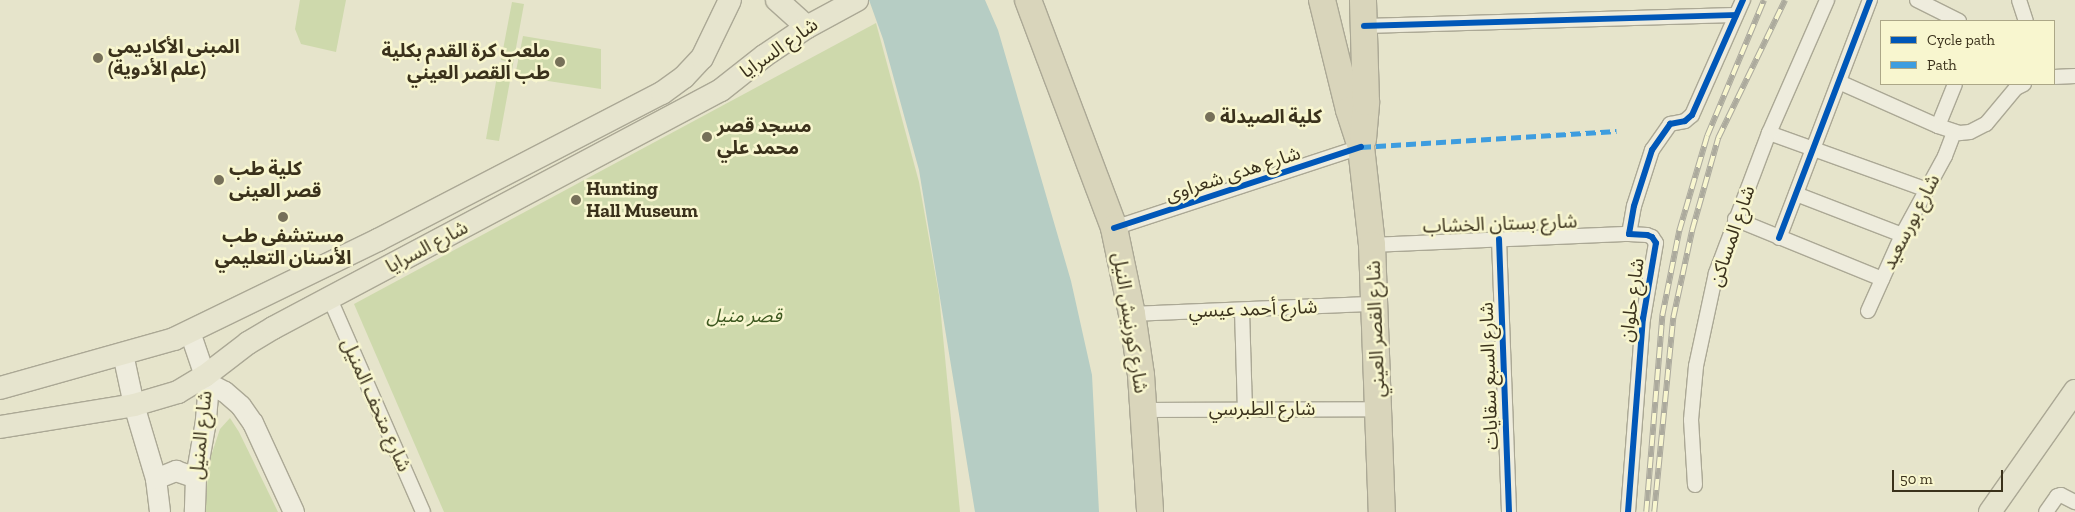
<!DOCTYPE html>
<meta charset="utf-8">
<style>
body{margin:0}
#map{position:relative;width:2075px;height:512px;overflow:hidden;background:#e6e4cb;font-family:"Zilla Slab","Noto Sans Arabic",serif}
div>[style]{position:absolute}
.green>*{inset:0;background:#ced9ac}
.water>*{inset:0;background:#b6cdc4}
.roads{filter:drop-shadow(1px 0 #aba895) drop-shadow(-1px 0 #aba895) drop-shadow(0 1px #aba895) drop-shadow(0 -1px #aba895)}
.street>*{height:14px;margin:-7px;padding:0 7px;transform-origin:7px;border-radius:7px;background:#eeecdd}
.secondary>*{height:20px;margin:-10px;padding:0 10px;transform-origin:10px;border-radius:10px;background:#eeecdd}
.primary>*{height:22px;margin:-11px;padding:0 11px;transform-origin:11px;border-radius:11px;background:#e6e4ce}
.highway>*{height:26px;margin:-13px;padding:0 13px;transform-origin:13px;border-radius:13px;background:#d9d5bb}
.rail>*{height:5.5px;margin-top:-2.75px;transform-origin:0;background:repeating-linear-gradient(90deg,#f8f6cf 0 11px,#acaa9d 0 22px);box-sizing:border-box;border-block:1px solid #acaa9d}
.quiet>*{height:5px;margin-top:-2.5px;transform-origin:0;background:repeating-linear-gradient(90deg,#3e9ddf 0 10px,transparent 0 15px)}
.cycleway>*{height:6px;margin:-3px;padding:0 3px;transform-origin:3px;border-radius:3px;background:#0057b8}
.dots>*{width:14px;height:14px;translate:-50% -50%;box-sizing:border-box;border:2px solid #f8f6cf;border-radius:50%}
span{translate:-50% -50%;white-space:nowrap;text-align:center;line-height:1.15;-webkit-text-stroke:5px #f8f6cf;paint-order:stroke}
.poi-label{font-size:19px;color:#3a311b;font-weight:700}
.left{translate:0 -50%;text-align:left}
.right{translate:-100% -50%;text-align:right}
.street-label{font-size:19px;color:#3a311b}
.park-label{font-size:19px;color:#3d5820;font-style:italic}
.legend{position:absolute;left:1880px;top:20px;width:175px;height:65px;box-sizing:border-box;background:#f8f6cf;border:1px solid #aca787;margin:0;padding:6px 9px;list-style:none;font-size:15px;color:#3a311b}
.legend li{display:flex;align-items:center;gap:10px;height:25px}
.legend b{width:25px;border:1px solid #aca787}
.scale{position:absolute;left:1892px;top:470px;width:111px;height:22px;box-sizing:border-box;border:2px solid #3a311b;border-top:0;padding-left:6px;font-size:15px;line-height:18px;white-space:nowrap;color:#3a311b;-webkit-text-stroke:4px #f8f6cf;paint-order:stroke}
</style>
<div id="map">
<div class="green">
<i style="clip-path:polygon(300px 0,346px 0,336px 52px,301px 44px,295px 29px)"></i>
<i style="clip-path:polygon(512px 2px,524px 4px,499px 141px,486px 139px,497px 76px,507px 78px,510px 62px,501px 60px)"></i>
<i style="clip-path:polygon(876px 23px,919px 182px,939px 295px,960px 512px,444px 512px,354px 304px)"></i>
<i style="clip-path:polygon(523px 36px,601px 49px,601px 89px,515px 76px)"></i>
<i style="clip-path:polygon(230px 418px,239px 432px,278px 512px,205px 512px,209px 462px,220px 429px)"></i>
</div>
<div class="water">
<i style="clip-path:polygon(869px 0,985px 0,998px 30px,1071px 281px,1092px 375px,1099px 512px,975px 512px,919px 170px,883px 39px)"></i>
</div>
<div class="roads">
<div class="street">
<i style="left:1917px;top:0;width:47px;rotate:26.6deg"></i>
<i style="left:2019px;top:0;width:22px;rotate:72deg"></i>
<i style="left:1364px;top:26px;width:372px;rotate:-1.7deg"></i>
<i style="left:2054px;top:77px;width:21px;rotate:-3deg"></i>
<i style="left:1839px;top:82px;width:108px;rotate:24deg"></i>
<i style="left:1938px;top:126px;width:23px;rotate:18deg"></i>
<i style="left:1960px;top:133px;width:10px;rotate:-6deg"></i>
<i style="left:1970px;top:132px;width:18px;rotate:-27deg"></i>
<i style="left:1986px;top:124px;width:47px;rotate:-50.2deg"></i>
<i style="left:2016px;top:88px;width:9px;rotate:-27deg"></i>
<i style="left:1938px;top:126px;width:45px;rotate:-68deg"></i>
<i style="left:1769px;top:133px;width:168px;rotate:19.8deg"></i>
<i style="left:1796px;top:194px;width:114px;rotate:21.1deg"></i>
<i style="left:1735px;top:219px;width:159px;rotate:22.2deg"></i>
<i style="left:1114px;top:228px;width:260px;rotate:-18.2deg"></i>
<i style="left:1779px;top:238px;width:255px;rotate:-69.1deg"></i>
<i style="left:1499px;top:239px;width:273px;rotate:87.9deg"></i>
<i style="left:1372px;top:245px;width:257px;rotate:-2.5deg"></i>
<i style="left:330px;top:299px;width:232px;rotate:66.4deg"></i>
<i style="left:1242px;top:310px;width:99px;rotate:88.3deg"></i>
<i style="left:1868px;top:311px;width:83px;rotate:-65.9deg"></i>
<i style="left:1902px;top:235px;width:90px;rotate:-61.4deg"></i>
<i style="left:1945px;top:156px;width:26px;rotate:-69deg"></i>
<i style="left:1132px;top:314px;width:242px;rotate:-2.4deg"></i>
<i style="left:1144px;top:410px;width:235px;rotate:-0.2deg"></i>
<i style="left:1695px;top:485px;width:65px;rotate:-93.5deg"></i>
<i style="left:1691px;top:420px;width:54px;rotate:-84.7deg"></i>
<i style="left:1696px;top:366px;width:95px;rotate:-77.9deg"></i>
<i style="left:1716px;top:273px;width:150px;rotate:-69.3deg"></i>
<i style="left:1769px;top:133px;width:145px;rotate:-66.4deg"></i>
<i style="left:1628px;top:512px;width:194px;rotate:-85.6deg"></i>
<i style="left:1643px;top:319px;width:77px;rotate:-80.3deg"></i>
<i style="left:1656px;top:243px;width:7px;rotate:-124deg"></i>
<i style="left:1652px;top:237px;width:5px;rotate:-158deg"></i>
<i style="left:1647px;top:235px;width:18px;rotate:-177deg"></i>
<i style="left:1629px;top:234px;width:28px;rotate:-80deg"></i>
<i style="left:1634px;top:206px;width:59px;rotate:-72.2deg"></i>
<i style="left:1652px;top:150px;width:32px;rotate:-55deg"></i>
<i style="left:1670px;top:124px;width:15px;rotate:-11deg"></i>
<i style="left:1685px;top:121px;width:9px;rotate:-41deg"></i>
<i style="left:1692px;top:115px;width:126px;rotate:-66.1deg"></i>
<i style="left:2046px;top:512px;width:19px;rotate:-55deg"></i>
<i style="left:2057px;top:496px;width:4px;rotate:-14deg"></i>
<i style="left:2061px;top:495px;width:16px;rotate:27deg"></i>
</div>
<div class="secondary">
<i style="left:190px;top:332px;width:46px;rotate:71.2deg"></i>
<i style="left:205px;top:376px;width:20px;rotate:81deg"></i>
<i style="left:208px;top:396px;width:25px;rotate:95deg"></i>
<i style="left:206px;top:421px;width:58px;rotate:100deg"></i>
<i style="left:196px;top:478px;width:34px;rotate:92deg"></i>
<i style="left:123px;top:354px;width:52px;rotate:77.8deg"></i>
<i style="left:134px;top:405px;width:77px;rotate:73.4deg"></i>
<i style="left:156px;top:479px;width:33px;rotate:83deg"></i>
<i style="left:206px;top:382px;width:21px;rotate:28deg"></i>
<i style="left:225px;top:392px;width:21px;rotate:41deg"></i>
<i style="left:241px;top:406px;width:21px;rotate:55deg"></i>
<i style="left:253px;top:423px;width:98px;rotate:65.3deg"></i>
<i style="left:156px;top:479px;width:22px;rotate:-22deg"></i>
<i style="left:176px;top:471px;width:21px;rotate:19deg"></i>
</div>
<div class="primary">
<i style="left:777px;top:0;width:40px;rotate:42deg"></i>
<i style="left:0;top:388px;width:181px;rotate:-15.7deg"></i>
<i style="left:174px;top:339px;width:227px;rotate:-25.9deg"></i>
<i style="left:378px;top:240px;width:320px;rotate:-27.4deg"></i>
<i style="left:662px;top:93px;width:27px;rotate:-36deg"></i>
<i style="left:684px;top:77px;width:26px;rotate:-47deg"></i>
<i style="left:702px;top:58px;width:64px;rotate:-64.2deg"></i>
<i style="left:0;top:427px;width:136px;rotate:-9.3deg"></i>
<i style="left:134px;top:405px;width:46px;rotate:-16.5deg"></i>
<i style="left:178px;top:392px;width:31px;rotate:-31deg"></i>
<i style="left:205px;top:376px;width:54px;rotate:-37.5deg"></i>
<i style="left:248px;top:343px;width:29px;rotate:-31deg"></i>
<i style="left:273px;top:328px;width:507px;rotate:-27.98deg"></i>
<i style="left:721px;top:90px;width:55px;rotate:-38.3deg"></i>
<i style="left:764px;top:56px;width:52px;rotate:-34deg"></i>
<i style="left:807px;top:27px;width:57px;rotate:-28.4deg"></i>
<i style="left:1990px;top:512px;width:148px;rotate:-54.9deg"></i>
</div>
<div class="highway">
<i style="left:1028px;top:0;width:244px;rotate:69.3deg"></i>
<i style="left:1114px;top:228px;width:88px;rotate:78.2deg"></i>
<i style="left:1132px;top:314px;width:62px;rotate:81.6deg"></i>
<i style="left:1141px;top:375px;width:137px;rotate:86.2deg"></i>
<i style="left:1322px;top:0;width:113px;rotate:76.2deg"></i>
<i style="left:1349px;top:110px;width:39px;rotate:72deg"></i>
<i style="left:1361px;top:147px;width:99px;rotate:83.6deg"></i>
<i style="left:1372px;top:245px;width:267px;rotate:87.9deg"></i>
<i style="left:1363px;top:139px;width:37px;rotate:-85deg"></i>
<i style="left:1366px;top:102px;width:102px;rotate:-91.7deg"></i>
</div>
</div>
<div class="rail">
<i style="left:1646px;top:512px;width:197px;rotate:-85.3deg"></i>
<i style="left:1662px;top:316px;width:87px;rotate:-78.7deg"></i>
<i style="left:1679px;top:231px;width:99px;rotate:-73.6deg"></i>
<i style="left:1707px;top:136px;width:147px;rotate:-67.3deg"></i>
<i style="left:1654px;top:512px;width:195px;rotate:-84.4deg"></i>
<i style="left:1673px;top:318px;width:90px;rotate:-77.8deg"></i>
<i style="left:1692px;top:230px;width:96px;rotate:-74.2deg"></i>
<i style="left:1718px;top:138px;width:153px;rotate:-64.1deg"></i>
</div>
<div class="quiet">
<i style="left:1361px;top:147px;width:256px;rotate:-3.6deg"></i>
</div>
<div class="cycleway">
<i style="left:1364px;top:26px;width:372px;rotate:-1.7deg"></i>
<i style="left:1114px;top:228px;width:260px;rotate:-18.2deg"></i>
<i style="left:1779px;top:238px;width:255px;rotate:-69.1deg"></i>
<i style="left:1499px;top:239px;width:273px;rotate:87.9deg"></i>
<i style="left:1628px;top:512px;width:194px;rotate:-85.6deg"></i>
<i style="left:1643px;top:319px;width:77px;rotate:-80.3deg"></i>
<i style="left:1656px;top:243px;width:7px;rotate:-124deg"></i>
<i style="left:1652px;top:237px;width:5px;rotate:-158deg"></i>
<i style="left:1647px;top:235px;width:18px;rotate:-177deg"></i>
<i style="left:1629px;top:234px;width:28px;rotate:-80deg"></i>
<i style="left:1634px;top:206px;width:59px;rotate:-72.2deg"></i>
<i style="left:1652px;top:150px;width:32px;rotate:-55deg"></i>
<i style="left:1670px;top:124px;width:15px;rotate:-11deg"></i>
<i style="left:1685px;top:121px;width:9px;rotate:-41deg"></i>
<i style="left:1692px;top:115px;width:126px;rotate:-66.1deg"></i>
</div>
<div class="dots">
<i style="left:98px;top:58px;background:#767059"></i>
<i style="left:560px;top:62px;background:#767059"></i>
<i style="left:1210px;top:117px;background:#767059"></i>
<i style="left:707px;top:137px;background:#767059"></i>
<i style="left:219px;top:180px;background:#767059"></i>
<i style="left:576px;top:200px;background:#767059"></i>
<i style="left:283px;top:217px;background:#767059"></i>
</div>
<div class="poi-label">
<span class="left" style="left:108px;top:58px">المبنى الأكاديمي<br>(علم الأدوية)</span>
<span class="right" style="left:550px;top:62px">ملعب كرة القدم بكلية<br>طب القصر العيني</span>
<span class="left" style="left:1220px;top:117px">كلية الصيدلة</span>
<span class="left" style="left:717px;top:137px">مسجد قصر<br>محمد علي</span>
<span class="left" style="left:229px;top:180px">كلية طب<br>قصر العينى</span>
<span class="left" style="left:586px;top:200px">Hunting<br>Hall Museum</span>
<span style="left:283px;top:247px">مستشفى طب<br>الأسنان التعليمي</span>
</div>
<div class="street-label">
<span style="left:779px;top:48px;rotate:-35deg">شارع السرايا</span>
<span style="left:1233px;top:174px;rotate:-18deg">شارع هدى شعراوى</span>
<span style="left:1911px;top:222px;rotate:-63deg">شارع بورسعيد</span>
<span style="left:1500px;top:224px;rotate:-2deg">شارع بستان الخشاب</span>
<span style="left:1732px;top:236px;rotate:-71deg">شارع المساكن</span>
<span style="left:427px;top:247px;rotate:-28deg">شارع السرايا</span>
<span style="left:1632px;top:300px;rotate:-82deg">شارع حلوان</span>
<span style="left:1253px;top:309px;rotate:-2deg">شارع أحمد عيسي</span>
<span style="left:1130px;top:323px;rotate:81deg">شارع كورنيش النيل</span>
<span style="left:1376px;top:329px;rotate:-92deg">شارع القصر العيني</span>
<span style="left:1489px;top:376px;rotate:-92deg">شارع السبع سقايات</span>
<span style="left:376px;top:405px;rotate:66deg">شارع متحف المنيل</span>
<span style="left:1262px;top:409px">شارع الطبرسي</span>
<span style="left:201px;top:435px;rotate:-84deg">شارع المنيل</span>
</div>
<div class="park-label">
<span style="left:744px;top:316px">قصر منيل</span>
</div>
<ul class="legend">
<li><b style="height:6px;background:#0057b8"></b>Cycle path</li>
<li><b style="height:6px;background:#3e9ddf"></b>Path</li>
</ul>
<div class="scale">50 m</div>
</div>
